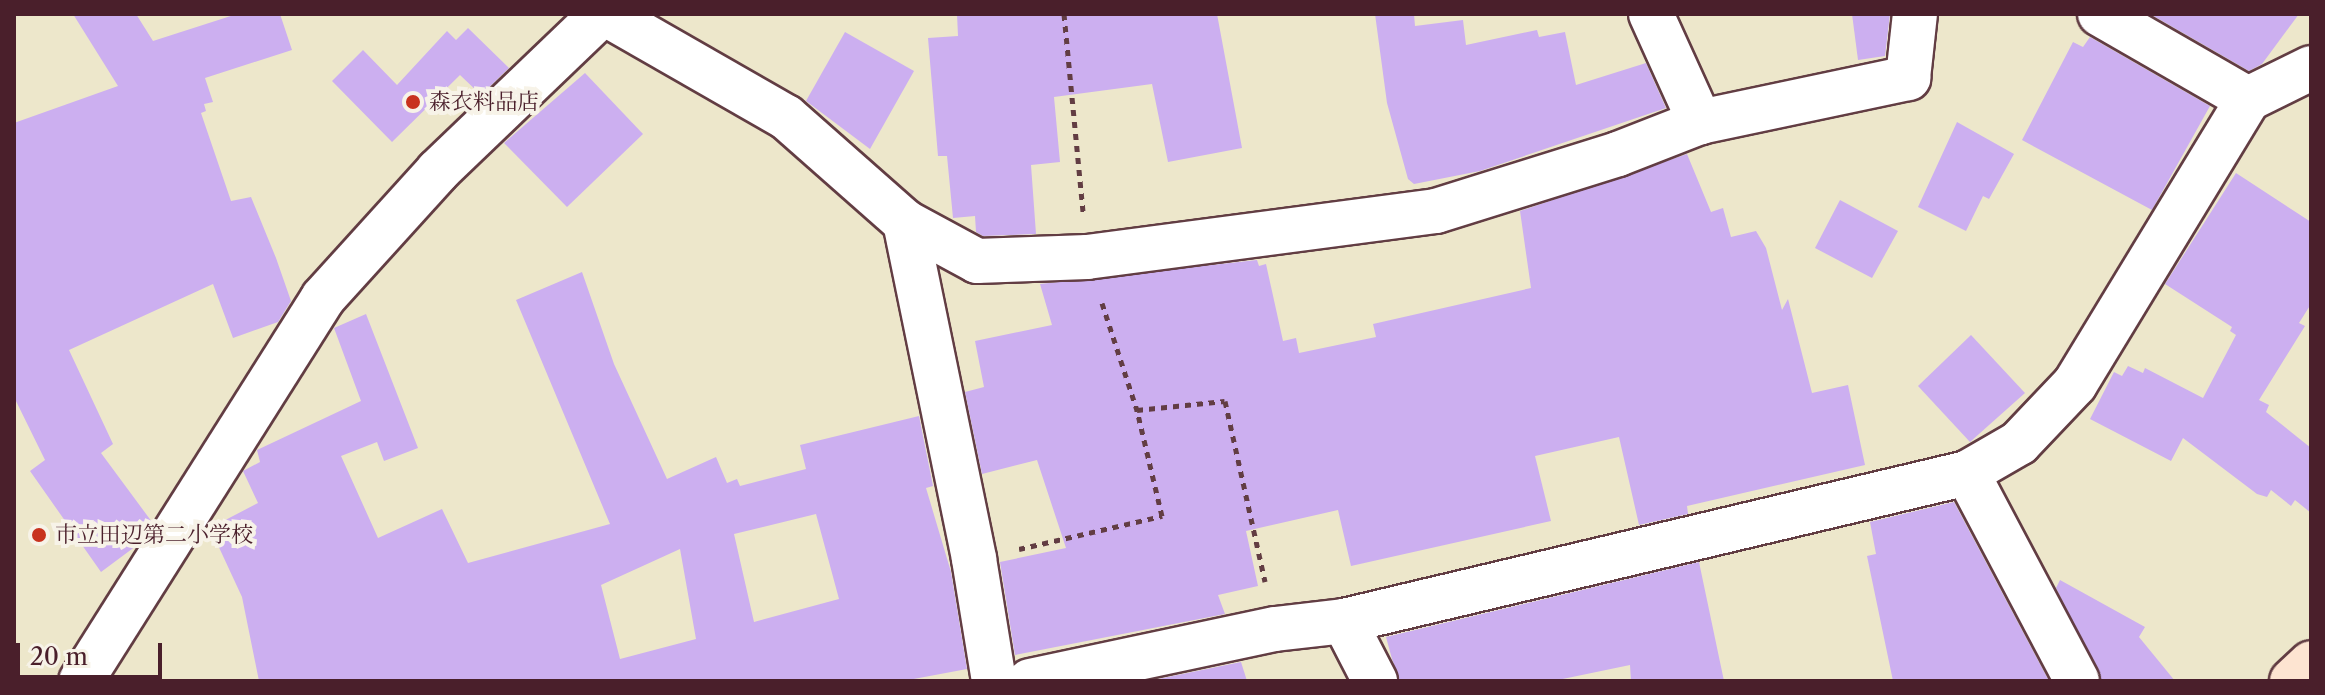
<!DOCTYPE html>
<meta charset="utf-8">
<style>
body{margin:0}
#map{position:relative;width:2325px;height:695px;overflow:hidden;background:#ede7cb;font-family:"Libre Caslon Text","Noto Serif JP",serif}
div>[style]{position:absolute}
.building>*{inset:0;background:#ccaff0}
.path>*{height:5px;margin-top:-2.5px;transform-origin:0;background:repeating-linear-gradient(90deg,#623d43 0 6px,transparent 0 12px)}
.roads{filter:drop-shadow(2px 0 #623d43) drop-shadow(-2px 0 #623d43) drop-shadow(0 2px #623d43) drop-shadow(0 -2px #623d43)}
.street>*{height:44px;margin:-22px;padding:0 22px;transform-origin:22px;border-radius:22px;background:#fff}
.secondary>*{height:44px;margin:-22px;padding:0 22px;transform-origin:22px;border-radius:22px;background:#fde4d1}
.dots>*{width:22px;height:22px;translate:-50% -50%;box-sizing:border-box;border:4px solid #f7f3e8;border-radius:50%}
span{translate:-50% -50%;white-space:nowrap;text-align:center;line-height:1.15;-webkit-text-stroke:8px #f7f3e8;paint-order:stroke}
.poi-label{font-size:22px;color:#4a1f2b}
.left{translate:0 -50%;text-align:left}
.frame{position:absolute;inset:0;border:16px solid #4a1f2b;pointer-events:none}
.scale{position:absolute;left:16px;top:643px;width:146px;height:36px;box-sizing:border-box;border:4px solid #4a1f2b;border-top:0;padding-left:10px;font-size:24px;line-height:28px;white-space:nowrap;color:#4a1f2b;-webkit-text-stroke:6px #f7f3e8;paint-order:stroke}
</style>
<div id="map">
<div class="building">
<i style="clip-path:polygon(73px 14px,136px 14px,153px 41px,237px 14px,280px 14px,292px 50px,205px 78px,213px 102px,204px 104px,206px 111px,201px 113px,231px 201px,251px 197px,276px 258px,291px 301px,278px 322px,233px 338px,213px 284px,69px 350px,113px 444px,101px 453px,152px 522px,136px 546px,101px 572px,30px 471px,45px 460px,14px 397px,14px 123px,118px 86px)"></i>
<i style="clip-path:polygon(957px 14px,1217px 14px,1242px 148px,1168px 162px,1152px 84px,1054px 97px,1060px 162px,1031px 165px,1036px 234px,983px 236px,976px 232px,975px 216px,953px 218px,947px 156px,938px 156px,928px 38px,958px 36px)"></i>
<i style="clip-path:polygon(1375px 14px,1414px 14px,1415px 26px,1463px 20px,1466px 45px,1537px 30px,1539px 37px,1565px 32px,1576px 85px,1646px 63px,1666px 108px,1480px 171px,1414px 184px,1408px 179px,1387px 103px)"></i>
<i style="clip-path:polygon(1852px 14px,1890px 14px,1885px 56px,1858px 60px)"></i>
<i style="clip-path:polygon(2150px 14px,2299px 14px,2262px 64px,2249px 71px)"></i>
<i style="clip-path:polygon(468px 28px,509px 68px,481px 95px,460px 75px,392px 142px,332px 81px,363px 50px,397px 85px,447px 31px,456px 40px)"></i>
<i style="clip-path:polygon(845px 32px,914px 71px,870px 149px,806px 101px)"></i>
<i style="clip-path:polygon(2090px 37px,2210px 106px,2152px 210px,2022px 140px,2073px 42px,2083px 47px)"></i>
<i style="clip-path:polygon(585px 73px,643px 134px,567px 207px,504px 143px)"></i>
<i style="clip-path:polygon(1957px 122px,2014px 154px,1989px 199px,1983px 196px,1966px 231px,1918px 207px)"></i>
<i style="clip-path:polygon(1687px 154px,1711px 212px,1723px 208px,1731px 237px,1756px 231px,1766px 248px,1782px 310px,1788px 299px,1812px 393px,1848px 385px,1865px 465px,1687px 506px,1688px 514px,1639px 525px,1619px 437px,1535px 456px,1551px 521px,1351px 566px,1338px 510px,1246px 531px,1258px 586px,1218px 595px,1225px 614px,1015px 655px,1000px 562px,1066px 548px,1037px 460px,982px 474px,965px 392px,984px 387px,975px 341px,1052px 325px,1040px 284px,1257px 260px,1259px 266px,1266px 264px,1283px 341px,1296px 338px,1299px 353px,1376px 337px,1373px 324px,1531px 288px,1520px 211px)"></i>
<i style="clip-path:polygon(2236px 173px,2311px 222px,2311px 304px,2299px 323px,2305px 326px,2259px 400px,2269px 405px,2266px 412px,2311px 448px,2311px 513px,2295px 500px,2291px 506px,2271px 490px,2267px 497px,2257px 494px,2183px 438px,2171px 461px,2090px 419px,2114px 372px,2122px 376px,2128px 366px,2143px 373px,2145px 368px,2203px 398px,2236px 335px,2230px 331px,2232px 327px,2165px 284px)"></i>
<i style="clip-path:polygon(1840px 200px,1898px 231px,1872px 278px,1815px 248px)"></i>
<i style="clip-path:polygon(evenodd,582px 272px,614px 364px,667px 479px,716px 457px,727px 483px,737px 479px,740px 486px,806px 469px,800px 445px,919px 416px,933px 486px,926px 488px,951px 572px,967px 669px,903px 681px,259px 681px,242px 597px,210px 528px,258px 503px,243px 471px,260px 462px,257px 450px,361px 401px,334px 328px,366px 314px,418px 448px,384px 461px,377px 442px,341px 456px,378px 538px,442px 509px,468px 563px,610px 524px,516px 300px,582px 272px,816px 514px,839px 599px,754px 622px,734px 534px,816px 514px,582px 272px,680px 549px,696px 639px,620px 659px,601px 585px,680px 549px)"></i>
<i style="clip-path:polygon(1971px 335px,2025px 393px,1970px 442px,1918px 386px)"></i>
<i style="clip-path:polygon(1954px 502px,2049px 681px,1893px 681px,1867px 556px,1876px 554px,1870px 522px)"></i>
<i style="clip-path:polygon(1699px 562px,1724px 681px,1631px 681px,1630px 665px,1553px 681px,1400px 681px,1392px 659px,1386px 637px)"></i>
<i style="clip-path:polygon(2060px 580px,2145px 627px,2139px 637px,2175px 681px,2102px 681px,2056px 588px)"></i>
<i style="clip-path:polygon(1241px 662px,1247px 681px,1158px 679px)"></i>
</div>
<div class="path">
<i style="left:1064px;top:14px;width:199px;rotate:84.5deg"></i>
<i style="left:1102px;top:303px;width:113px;rotate:71.9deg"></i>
<i style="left:1137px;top:410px;width:88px;rotate:-5.8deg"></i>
<i style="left:1225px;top:401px;width:185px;rotate:77.5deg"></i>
<i style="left:1019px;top:549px;width:147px;rotate:-13deg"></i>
<i style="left:1162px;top:516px;width:109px;rotate:-103.3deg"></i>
</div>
<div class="roads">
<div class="street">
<i style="left:606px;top:14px;width:207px;rotate:29.8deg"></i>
<i style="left:786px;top:117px;width:159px;rotate:41.4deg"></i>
<i style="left:905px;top:222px;width:82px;rotate:28.4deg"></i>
<i style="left:977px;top:261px;width:110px;rotate:-2.1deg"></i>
<i style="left:1087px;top:257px;width:352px;rotate:-7.5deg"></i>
<i style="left:1436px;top:211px;width:191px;rotate:-17.4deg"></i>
<i style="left:1618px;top:154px;width:88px;rotate:-21.3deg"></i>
<i style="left:1700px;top:122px;width:213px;rotate:-11.9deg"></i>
<i style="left:1908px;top:78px;width:64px;rotate:-83.8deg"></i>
<i style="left:1651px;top:14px;width:119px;rotate:65.6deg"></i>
<i style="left:2100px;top:14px;width:171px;rotate:29.9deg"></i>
<i style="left:905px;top:222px;width:344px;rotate:78.4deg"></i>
<i style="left:974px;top:559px;width:124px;rotate:80.7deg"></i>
<i style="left:1967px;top:473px;width:235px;rotate:62.1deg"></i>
<i style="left:1344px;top:621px;width:68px;rotate:62.7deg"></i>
<i style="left:81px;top:681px;width:453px;rotate:-57.7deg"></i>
<i style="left:323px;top:298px;width:171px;rotate:-47.8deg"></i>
<i style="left:438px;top:171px;width:227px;rotate:-43.8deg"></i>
<i style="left:1030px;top:681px;width:250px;rotate:-12deg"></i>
<i style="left:1275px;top:629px;width:69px;rotate:-6.6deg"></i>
<i style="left:1344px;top:621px;width:640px;rotate:-13.36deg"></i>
<i style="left:1967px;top:473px;width:60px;rotate:-30deg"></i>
<i style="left:2019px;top:443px;width:81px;rotate:-46.5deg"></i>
<i style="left:2075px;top:384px;width:333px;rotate:-58.7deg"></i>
<i style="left:2248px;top:99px;width:70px;rotate:-26.2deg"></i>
</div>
<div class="secondary">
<i style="left:2292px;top:681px;width:26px;rotate:-43deg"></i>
</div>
</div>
<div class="dots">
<i style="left:413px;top:102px;background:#c8321e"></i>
<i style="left:39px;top:535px;background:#c8321e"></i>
</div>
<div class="poi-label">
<span class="left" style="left:429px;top:102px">森衣料品店</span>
<span class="left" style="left:55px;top:535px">市立田辺第二小学校</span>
</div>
<div class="frame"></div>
<div class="scale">20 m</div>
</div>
